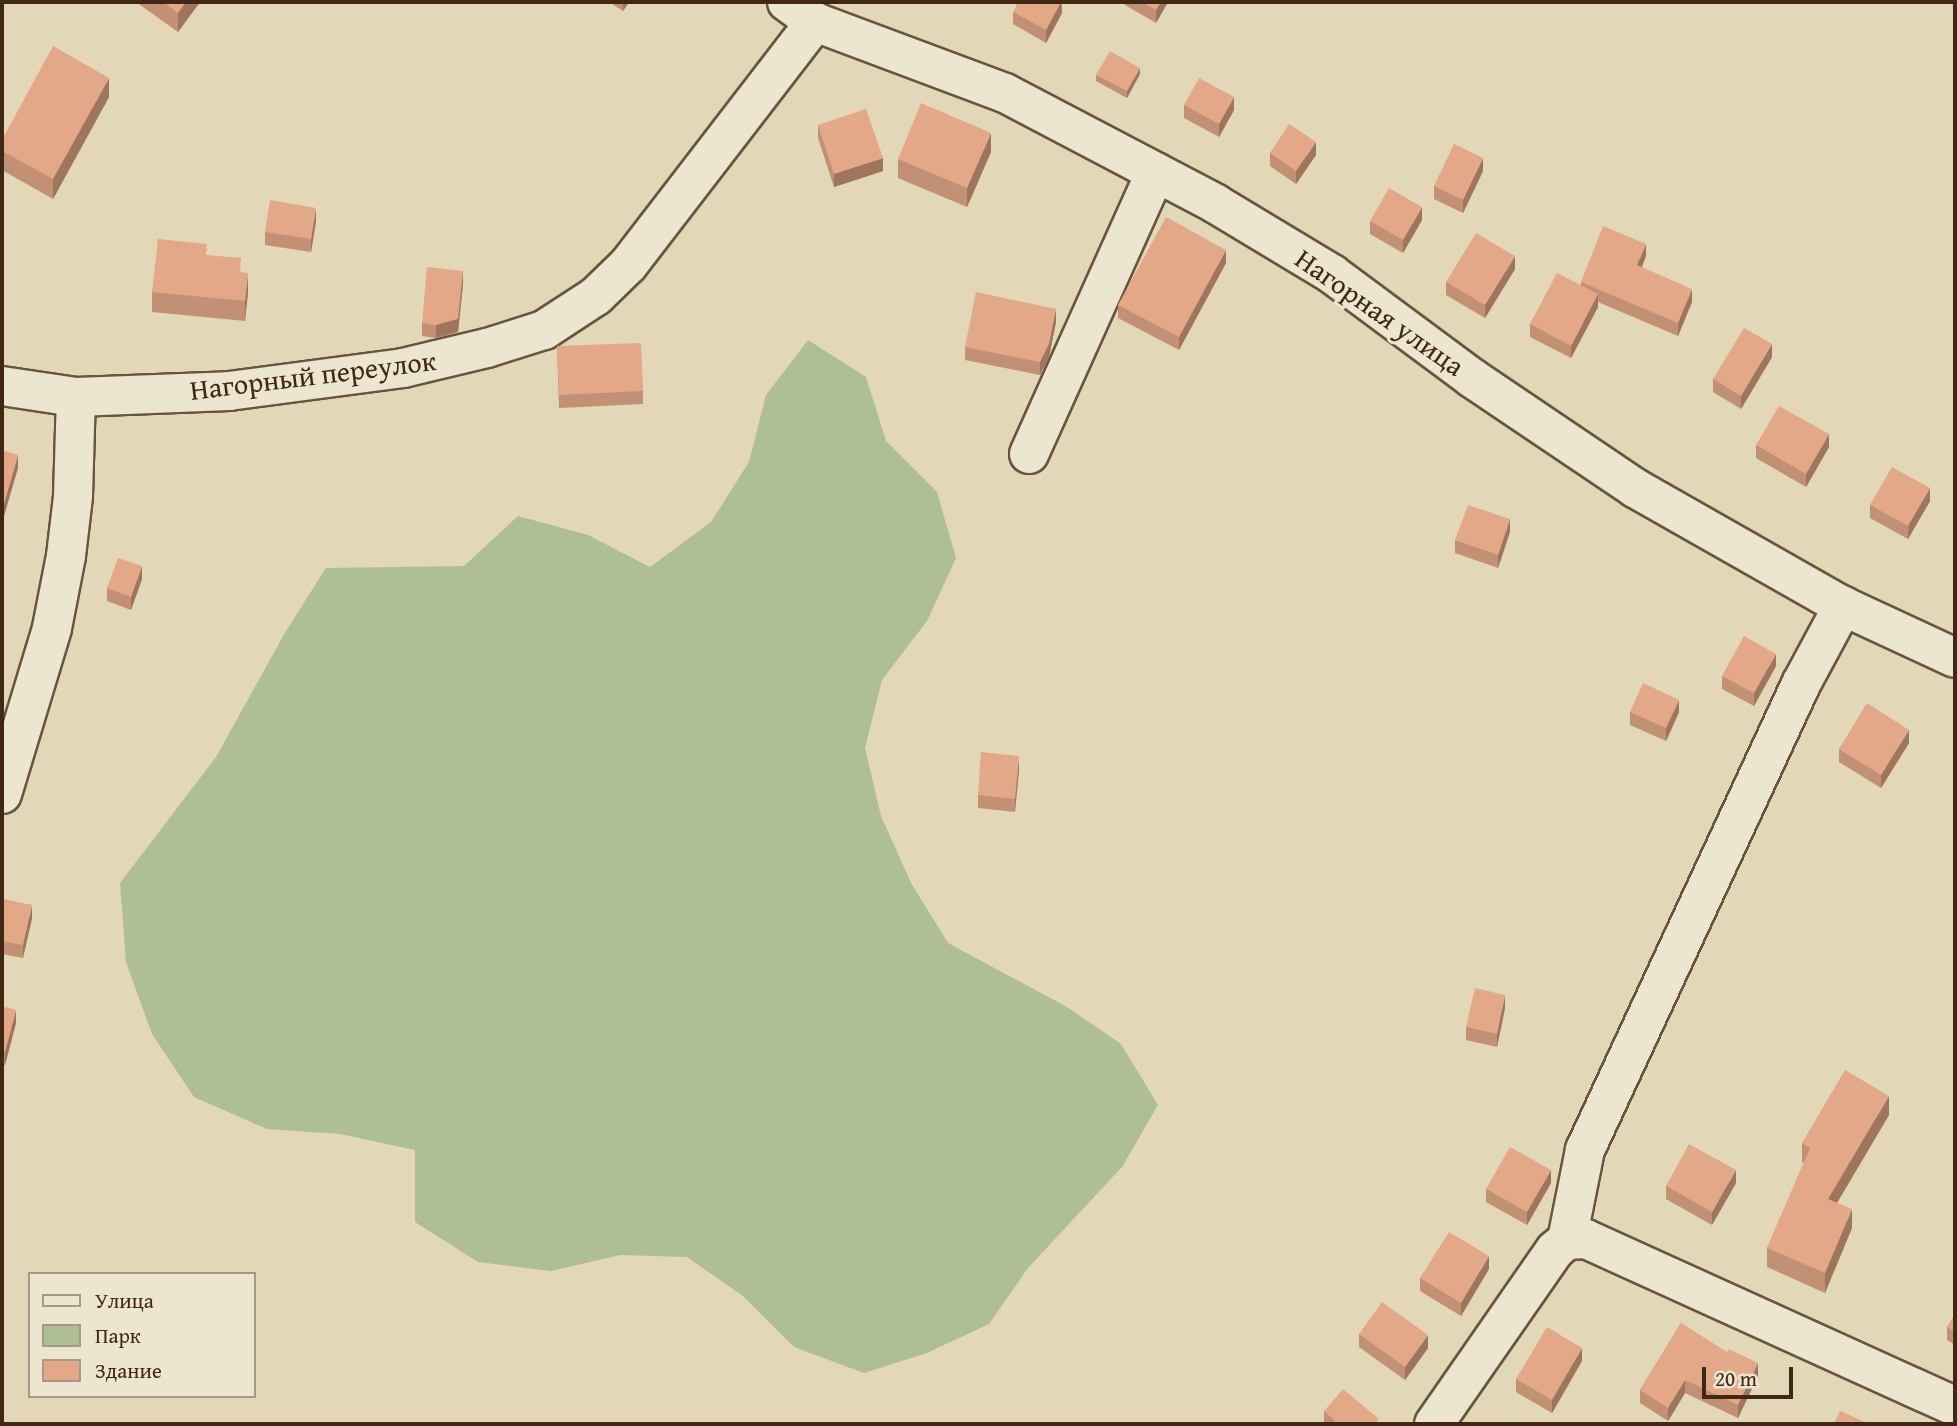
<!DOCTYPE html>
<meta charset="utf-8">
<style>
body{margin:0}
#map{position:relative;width:1957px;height:1426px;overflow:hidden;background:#e2d7b7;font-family:"Gentium Book Plus",serif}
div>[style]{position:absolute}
.green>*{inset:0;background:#aebf93}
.roads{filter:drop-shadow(2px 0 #69543e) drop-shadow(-2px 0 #69543e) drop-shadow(0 2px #69543e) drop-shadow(0 -2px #69543e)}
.minor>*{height:38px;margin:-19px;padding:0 19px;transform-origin:19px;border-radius:19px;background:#ece5d0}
.wall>*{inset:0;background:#c29074}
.shaded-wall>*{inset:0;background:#9e765e}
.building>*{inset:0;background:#e2a887}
span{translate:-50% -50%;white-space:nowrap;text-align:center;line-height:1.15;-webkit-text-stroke:6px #ece5d0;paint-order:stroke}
.street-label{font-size:28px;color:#412815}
.frame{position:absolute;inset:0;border:4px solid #412815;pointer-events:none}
.legend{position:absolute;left:28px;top:1272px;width:228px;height:126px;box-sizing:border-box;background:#ece5d0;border:2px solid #a89985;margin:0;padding:9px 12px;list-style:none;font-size:21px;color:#412815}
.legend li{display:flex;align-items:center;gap:14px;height:35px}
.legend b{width:35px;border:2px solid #a89985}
.scale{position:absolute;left:1702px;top:1367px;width:91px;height:32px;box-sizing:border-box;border:4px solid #412815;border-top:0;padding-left:9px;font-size:21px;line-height:24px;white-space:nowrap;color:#412815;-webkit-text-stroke:5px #ece5d0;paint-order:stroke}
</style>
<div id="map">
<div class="green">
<i style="clip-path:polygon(808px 340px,866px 377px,886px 441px,937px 492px,956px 558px,927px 621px,882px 680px,865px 748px,881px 816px,911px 883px,948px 943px,1067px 1007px,1121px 1044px,1158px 1105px,1122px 1167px,1028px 1268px,989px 1324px,927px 1353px,864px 1373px,794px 1347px,743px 1296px,687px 1257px,620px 1255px,551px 1271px,478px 1262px,415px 1222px,415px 1150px,340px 1134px,267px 1129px,194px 1097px,152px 1034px,126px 962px,120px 883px,216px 757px,286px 631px,326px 568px,464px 566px,518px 516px,588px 535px,650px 567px,711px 522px,749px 462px,766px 395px)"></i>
</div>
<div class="roads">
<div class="minor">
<i style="left:787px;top:2px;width:34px;rotate:36deg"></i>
<i style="left:815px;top:22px;width:203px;rotate:20.5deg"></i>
<i style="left:1005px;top:93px;width:238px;rotate:27.7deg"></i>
<i style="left:1216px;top:204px;width:135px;rotate:31.1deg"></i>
<i style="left:1332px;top:274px;width:174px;rotate:36.6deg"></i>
<i style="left:1472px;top:378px;width:197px;rotate:34deg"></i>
<i style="left:1635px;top:488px;width:239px;rotate:29.6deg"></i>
<i style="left:1843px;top:606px;width:123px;rotate:24.9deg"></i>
<i style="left:2px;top:386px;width:75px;rotate:8.5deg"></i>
<i style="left:76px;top:397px;width:153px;rotate:-2.2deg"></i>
<i style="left:229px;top:391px;width:176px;rotate:-7.5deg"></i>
<i style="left:403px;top:368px;width:86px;rotate:-13.4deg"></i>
<i style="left:487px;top:348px;width:60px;rotate:-17.5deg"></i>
<i style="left:544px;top:330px;width:62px;rotate:-33.2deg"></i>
<i style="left:596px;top:296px;width:45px;rotate:-44.1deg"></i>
<i style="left:628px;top:265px;width:307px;rotate:-52.4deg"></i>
<i style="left:1029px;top:454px;width:309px;rotate:-65.8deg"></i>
<i style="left:2px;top:794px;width:173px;rotate:-73.2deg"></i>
<i style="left:52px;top:628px;width:73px;rotate:-79deg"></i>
<i style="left:66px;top:556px;width:60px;rotate:-83.3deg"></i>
<i style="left:73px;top:496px;width:99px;rotate:-88.3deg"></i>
<i style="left:1567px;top:1240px;width:92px;rotate:-78.7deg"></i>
<i style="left:1585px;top:1150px;width:514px;rotate:-65.13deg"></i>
<i style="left:1801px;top:684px;width:89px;rotate:-61.7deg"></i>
<i style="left:1434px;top:1424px;width:212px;rotate:-55.2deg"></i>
<i style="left:1555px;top:1250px;width:16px;rotate:-40deg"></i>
<i style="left:1567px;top:1240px;width:19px;rotate:-3deg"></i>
<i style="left:1586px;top:1239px;width:405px;rotate:24.4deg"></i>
</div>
</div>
<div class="wall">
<i style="clip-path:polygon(136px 2px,200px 2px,178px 32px)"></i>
<i style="clip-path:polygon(609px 2px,629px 2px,623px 11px)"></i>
<i style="clip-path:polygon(1062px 2px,1062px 13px,1046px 43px,1013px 24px,1013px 12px)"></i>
<i style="clip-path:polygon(1120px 2px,1168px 2px,1156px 23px)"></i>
<i style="clip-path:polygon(1140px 74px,1127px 98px,1096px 81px,1096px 75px)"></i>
<i style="clip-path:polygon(109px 97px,53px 199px,2px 170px,2px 140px)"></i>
<i style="clip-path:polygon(1184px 105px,1234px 110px,1219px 137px,1184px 118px)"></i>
<i style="clip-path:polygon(818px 125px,883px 171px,834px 187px,818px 138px)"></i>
<i style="clip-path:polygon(991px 152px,967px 207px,898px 178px,898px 159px)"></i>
<i style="clip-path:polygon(1270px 153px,1316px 155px,1296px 184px,1270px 166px)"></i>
<i style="clip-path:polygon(1483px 171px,1463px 213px,1434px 199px,1434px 186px)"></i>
<i style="clip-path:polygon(1422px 220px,1403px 253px,1370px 234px,1370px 221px)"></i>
<i style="clip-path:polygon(316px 221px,311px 252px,265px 245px,265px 232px)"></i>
<i style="clip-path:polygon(207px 255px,241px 272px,248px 292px,245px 321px,152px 312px,152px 292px)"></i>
<i style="clip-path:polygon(1646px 256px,1642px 267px,1692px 302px,1678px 336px,1598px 302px,1598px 307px,1571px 358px,1530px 337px,1530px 324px,1581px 286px,1581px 282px)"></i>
<i style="clip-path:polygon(1226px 263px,1179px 350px,1118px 318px,1118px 305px)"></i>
<i style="clip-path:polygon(1515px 269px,1485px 318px,1446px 295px,1446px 282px)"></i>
<i style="clip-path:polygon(463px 284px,458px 332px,436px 338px,422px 336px,422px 323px)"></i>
<i style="clip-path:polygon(1056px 322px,1049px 357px,1040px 375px,965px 360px,965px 347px)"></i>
<i style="clip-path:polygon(557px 346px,643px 391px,643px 404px,559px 408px)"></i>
<i style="clip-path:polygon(1772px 357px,1741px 409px,1713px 392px,1713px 379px)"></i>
<i style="clip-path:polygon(1756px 445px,1829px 447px,1806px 487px,1756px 458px)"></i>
<i style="clip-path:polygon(1930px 501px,1908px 539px,1870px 518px,1870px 505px)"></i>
<i style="clip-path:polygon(1510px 532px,1498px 568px,1455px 553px,1455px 540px)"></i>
<i style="clip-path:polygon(142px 579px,131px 610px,107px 601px,107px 588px)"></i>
<i style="clip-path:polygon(1776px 666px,1754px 706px,1722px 689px,1722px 676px)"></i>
<i style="clip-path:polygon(1630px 712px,1679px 712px,1666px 741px,1630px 725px)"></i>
<i style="clip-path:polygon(1909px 743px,1881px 788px,1839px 762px,1839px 749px)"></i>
<i style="clip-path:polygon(1019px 769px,1015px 812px,978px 808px,978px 795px)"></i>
<i style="clip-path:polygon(2px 910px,32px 918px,23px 958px,2px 954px)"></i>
<i style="clip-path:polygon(2px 1006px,16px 1023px,5px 1065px,2px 1064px)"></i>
<i style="clip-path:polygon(1505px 1008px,1497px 1047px,1466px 1040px,1466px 1027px)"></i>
<i style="clip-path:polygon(1889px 1115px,1837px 1203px,1852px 1228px,1825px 1293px,1767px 1267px,1767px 1248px,1804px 1163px,1802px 1162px,1802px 1143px)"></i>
<i style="clip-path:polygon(1551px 1183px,1527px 1225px,1486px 1202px,1486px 1189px)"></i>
<i style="clip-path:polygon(1736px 1183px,1712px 1225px,1666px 1199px,1666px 1186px)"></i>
<i style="clip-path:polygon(1489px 1269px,1461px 1316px,1420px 1291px,1420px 1278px)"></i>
<i style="clip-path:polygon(1955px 1314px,1955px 1345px,1947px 1340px,1947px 1327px)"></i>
<i style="clip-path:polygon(1681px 1323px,1758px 1376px,1738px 1418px,1685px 1393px,1668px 1421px,1640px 1403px,1640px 1390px)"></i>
<i style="clip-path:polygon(1359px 1334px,1428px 1348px,1405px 1380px,1359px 1347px)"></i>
<i style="clip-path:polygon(1582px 1361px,1552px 1413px,1516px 1392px,1516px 1379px)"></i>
<i style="clip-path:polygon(1324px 1411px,1379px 1424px,1324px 1424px)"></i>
</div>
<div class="shaded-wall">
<i style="clip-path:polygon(186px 2px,200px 2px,178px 32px,178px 13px)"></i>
<i style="clip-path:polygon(623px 2px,629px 2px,623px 11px)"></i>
<i style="clip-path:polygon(1061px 2px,1062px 13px,1046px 43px,1046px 30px)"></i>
<i style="clip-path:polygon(1161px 2px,1168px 2px,1156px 23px,1156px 10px)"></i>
<i style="clip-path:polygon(1140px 68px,1140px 74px,1127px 98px,1127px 91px)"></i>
<i style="clip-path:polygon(109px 78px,109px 97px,53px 199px,53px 179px)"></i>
<i style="clip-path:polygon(1234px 97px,1234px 110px,1219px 137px,1219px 124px)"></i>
<i style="clip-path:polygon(991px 133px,991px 152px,967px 207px,967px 188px)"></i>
<i style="clip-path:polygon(1316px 142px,1316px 155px,1296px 184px,1296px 171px)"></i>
<i style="clip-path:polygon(883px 158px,883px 171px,834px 187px,834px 174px)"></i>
<i style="clip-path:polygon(1483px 158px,1483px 171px,1463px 213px,1463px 200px)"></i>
<i style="clip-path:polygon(1422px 207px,1422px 220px,1403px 253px,1403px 240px)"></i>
<i style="clip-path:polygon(316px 208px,316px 221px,311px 252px,311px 239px)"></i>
<i style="clip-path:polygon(1646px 244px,1646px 256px,1637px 278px,1637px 265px)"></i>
<i style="clip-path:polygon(1226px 250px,1226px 263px,1179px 350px,1179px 337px)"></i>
<i style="clip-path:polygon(1515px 256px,1515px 269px,1485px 318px,1485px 305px)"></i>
<i style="clip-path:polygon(463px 271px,463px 284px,458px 332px,436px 338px,436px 325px)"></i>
<i style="clip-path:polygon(248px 273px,248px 292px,245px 321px,245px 301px)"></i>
<i style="clip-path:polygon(1692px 289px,1692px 302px,1678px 336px,1678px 323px)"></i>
<i style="clip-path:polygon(1598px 294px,1598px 307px,1571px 358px,1571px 346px)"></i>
<i style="clip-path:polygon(1056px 309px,1056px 322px,1049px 357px,1040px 375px,1040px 362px)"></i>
<i style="clip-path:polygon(1772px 344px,1772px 357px,1741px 409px,1741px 396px)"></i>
<i style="clip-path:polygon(1829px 434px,1829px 447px,1806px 487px,1806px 474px)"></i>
<i style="clip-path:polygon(18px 455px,18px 468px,2px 523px,2px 510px)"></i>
<i style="clip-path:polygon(1930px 488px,1930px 501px,1908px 539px,1908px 526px)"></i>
<i style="clip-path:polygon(1510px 519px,1510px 532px,1498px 568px,1498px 555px)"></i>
<i style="clip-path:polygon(4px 552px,4px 565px,2px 571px,2px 558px)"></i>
<i style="clip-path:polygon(142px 566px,142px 579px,131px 610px,131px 597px)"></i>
<i style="clip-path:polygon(1776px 654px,1776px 666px,1754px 706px,1754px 693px)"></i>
<i style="clip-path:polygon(1679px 700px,1679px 712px,1666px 741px,1666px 728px)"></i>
<i style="clip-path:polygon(1909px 730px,1909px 743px,1881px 788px,1881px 775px)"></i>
<i style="clip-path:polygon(1019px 756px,1019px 769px,1015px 812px,1015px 799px)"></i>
<i style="clip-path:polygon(32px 905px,32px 918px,23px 958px,23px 945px)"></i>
<i style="clip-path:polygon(1505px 995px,1505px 1008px,1497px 1047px,1497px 1034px)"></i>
<i style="clip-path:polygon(16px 1010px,16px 1023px,5px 1065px,5px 1052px)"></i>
<i style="clip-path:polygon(1889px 1096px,1889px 1115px,1828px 1218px,1828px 1199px)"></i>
<i style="clip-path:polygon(1551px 1170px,1551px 1183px,1527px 1225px,1527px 1212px)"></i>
<i style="clip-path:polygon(1736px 1170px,1736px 1183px,1712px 1225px,1712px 1212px)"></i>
<i style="clip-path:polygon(1852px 1209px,1852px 1228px,1825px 1293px,1825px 1273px)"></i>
<i style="clip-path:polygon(1489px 1256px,1489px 1269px,1461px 1316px,1461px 1303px)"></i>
<i style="clip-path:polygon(1428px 1335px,1428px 1348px,1405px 1380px,1405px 1367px)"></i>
<i style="clip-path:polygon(1582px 1348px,1582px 1361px,1552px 1413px,1552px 1400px)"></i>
<i style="clip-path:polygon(1758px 1363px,1758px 1376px,1738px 1418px,1738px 1405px)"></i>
<i style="clip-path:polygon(1685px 1380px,1685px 1393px,1668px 1421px,1668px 1408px)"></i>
</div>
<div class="building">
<i style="clip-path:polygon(163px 2px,186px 2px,178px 13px)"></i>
<i style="clip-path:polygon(1018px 2px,1061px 2px,1046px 30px,1013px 12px)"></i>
<i style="clip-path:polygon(1142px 2px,1161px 2px,1156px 10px)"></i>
<i style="clip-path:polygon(53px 46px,109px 78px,53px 179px,2px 151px,2px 140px)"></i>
<i style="clip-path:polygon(1110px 51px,1140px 68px,1127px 91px,1096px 75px)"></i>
<i style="clip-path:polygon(1199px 78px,1234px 97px,1219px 124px,1184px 105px)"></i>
<i style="clip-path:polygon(921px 103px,991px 133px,967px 188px,898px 159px)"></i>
<i style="clip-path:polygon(866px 109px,883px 158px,834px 174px,818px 125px)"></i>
<i style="clip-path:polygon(1289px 124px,1316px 142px,1296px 171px,1270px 153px)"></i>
<i style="clip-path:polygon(1454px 144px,1483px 158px,1463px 200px,1434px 186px)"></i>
<i style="clip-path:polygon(1389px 188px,1422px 207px,1403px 240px,1370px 221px)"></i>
<i style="clip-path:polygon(270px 200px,316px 208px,311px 239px,265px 232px)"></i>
<i style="clip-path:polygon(1166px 217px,1226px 250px,1179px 337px,1118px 305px)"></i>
<i style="clip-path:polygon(1603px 226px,1646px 244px,1637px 265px,1692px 289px,1678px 323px,1581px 282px)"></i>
<i style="clip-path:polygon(1476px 233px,1515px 256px,1485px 305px,1446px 282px)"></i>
<i style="clip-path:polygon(158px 239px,207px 244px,206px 255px,241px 258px,240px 272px,248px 273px,245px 301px,152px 292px)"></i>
<i style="clip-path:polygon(427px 267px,463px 271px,458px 319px,436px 325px,422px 323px)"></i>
<i style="clip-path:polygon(1557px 273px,1598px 294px,1571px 346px,1530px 324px)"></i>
<i style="clip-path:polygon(976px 292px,1056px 309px,1049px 344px,1040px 362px,965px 347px)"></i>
<i style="clip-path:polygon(1744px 328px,1772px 344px,1741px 396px,1713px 379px)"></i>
<i style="clip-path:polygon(641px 343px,643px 391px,559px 395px,557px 346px)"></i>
<i style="clip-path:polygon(1779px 406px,1829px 434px,1806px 474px,1756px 445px)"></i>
<i style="clip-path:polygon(2px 450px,18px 455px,2px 510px)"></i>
<i style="clip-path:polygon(1892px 467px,1930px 488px,1908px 526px,1870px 505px)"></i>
<i style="clip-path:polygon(1468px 505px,1510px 519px,1498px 555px,1455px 540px)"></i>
<i style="clip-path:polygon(118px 558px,142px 566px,131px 597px,107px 588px)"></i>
<i style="clip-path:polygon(1744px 636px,1776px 654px,1754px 693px,1722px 676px)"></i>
<i style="clip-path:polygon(1643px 683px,1679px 700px,1666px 728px,1630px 712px)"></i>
<i style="clip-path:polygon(1867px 703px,1909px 730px,1881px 775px,1839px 749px)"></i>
<i style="clip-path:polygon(981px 752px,1019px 756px,1015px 799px,978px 795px)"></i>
<i style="clip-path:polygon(4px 899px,32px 905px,23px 945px,2px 941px,2px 910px)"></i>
<i style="clip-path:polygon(1475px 988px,1505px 995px,1497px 1034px,1466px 1027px)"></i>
<i style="clip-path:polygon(2px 1006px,16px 1010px,5px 1052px,2px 1051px)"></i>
<i style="clip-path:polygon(1845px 1070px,1889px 1096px,1828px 1199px,1852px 1209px,1825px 1273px,1767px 1248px,1810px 1148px,1802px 1143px)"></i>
<i style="clip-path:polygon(1689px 1144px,1736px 1170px,1712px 1212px,1666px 1186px)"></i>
<i style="clip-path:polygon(1510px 1147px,1551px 1170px,1527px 1212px,1486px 1189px)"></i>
<i style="clip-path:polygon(1449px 1232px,1489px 1256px,1461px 1303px,1420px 1278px)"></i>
<i style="clip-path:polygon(1382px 1302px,1428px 1335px,1405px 1367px,1359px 1334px)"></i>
<i style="clip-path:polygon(1955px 1314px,1955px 1332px,1947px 1327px)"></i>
<i style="clip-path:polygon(1681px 1323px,1727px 1352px,1729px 1349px,1758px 1363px,1738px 1405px,1685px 1380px,1668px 1408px,1640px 1390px)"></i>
<i style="clip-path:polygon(1547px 1327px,1582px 1348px,1552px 1400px,1516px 1379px)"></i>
<i style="clip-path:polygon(1343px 1389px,1379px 1419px,1375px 1424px,1332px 1424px,1335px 1421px,1324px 1411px)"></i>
<i style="clip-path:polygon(1840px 1411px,1869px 1424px,1834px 1424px)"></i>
</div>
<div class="street-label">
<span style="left:1380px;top:312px;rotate:35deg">Нагорная улица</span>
<span style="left:313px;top:375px;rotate:-7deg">Нагорный переулок</span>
</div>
<div class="frame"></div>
<ul class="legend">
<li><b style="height:9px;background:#ece5d0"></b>Улица</li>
<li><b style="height:19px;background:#aebf93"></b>Парк</li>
<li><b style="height:19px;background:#e2a887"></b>Здание</li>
</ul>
<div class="scale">20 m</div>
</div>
